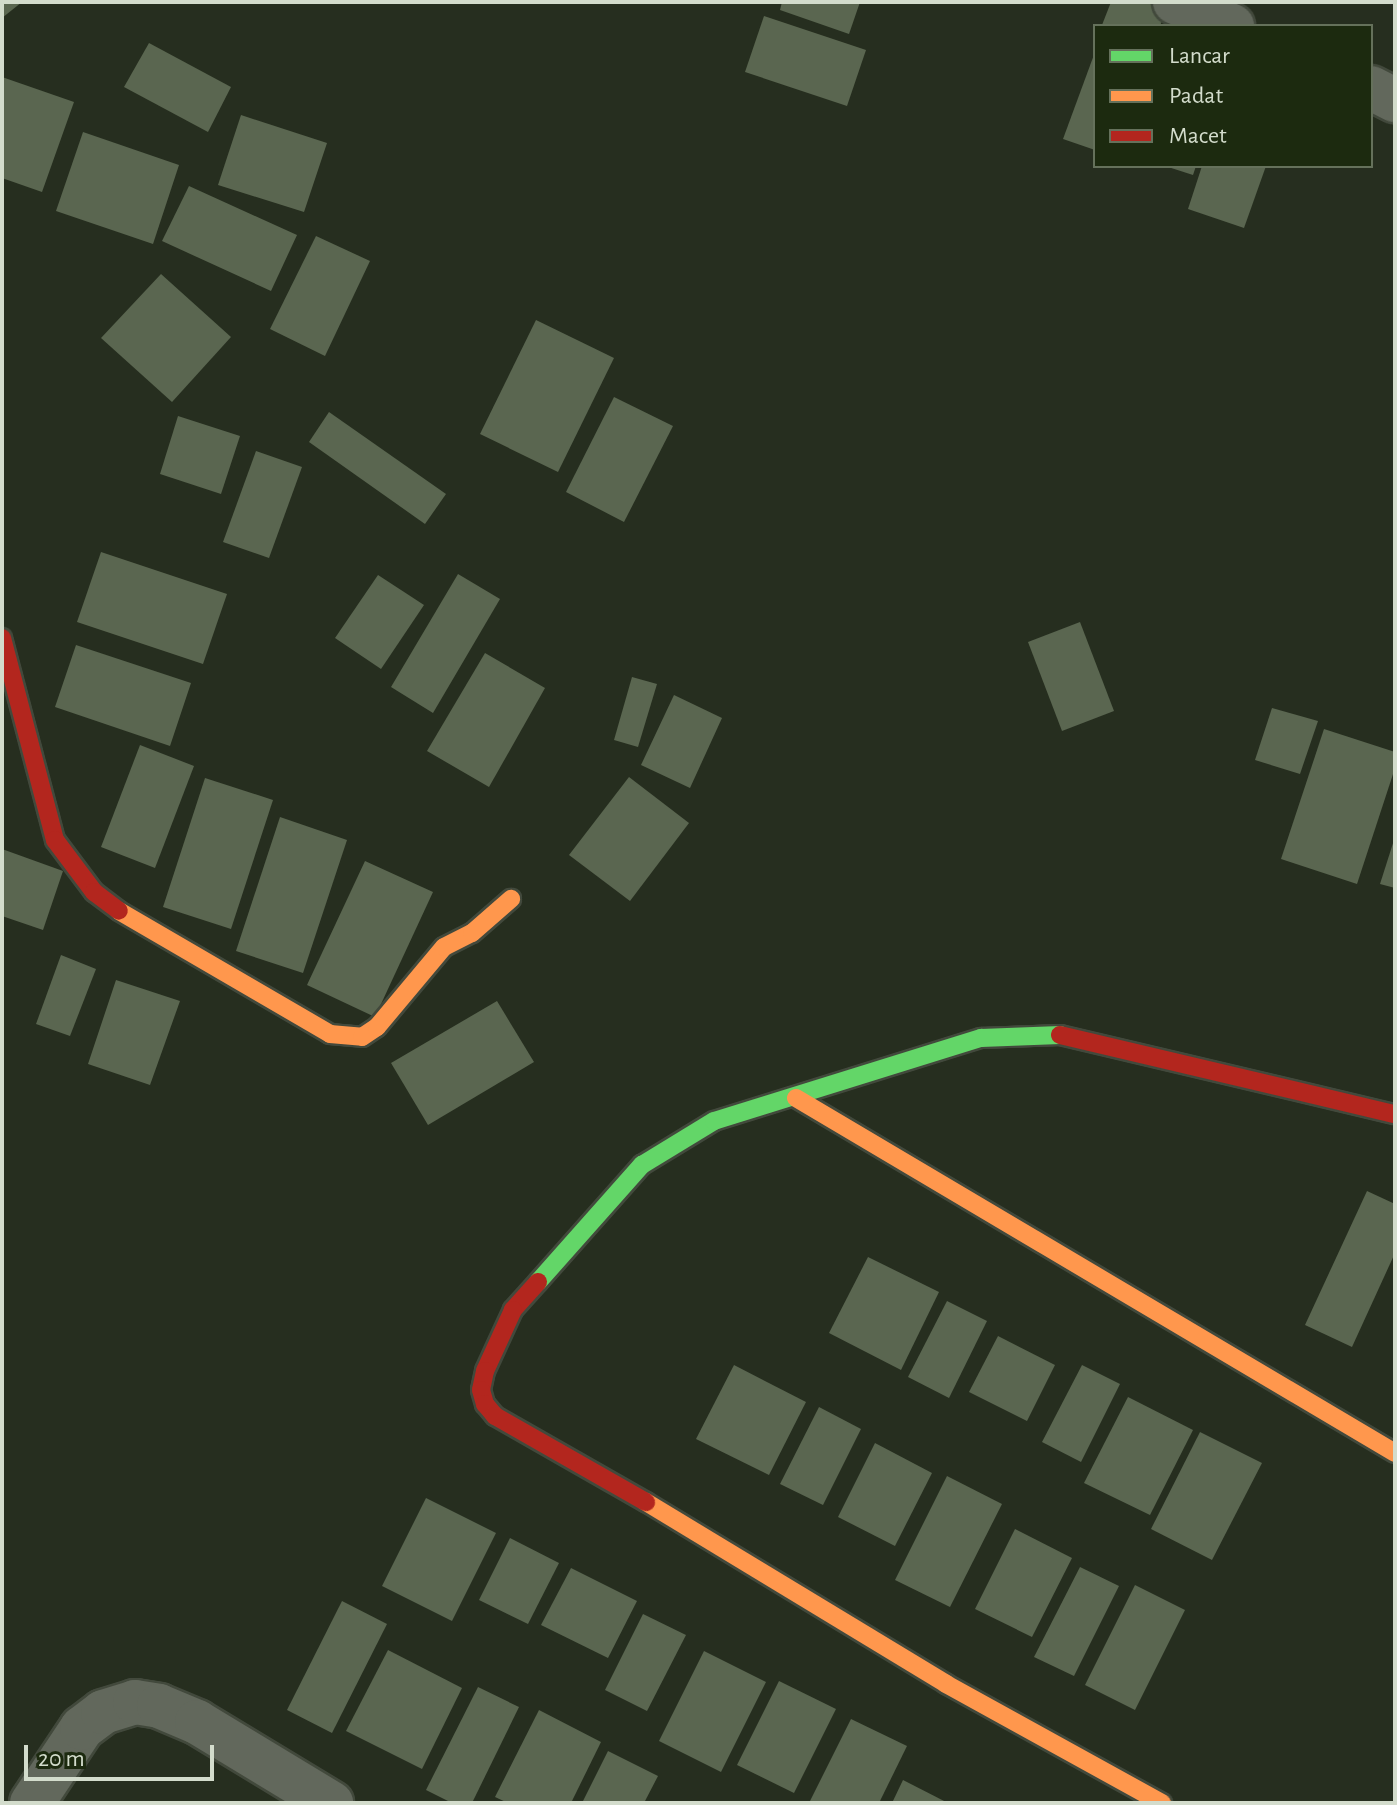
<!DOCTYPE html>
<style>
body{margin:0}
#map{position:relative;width:1397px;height:1805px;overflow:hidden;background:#262e1f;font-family:"Alegreya Sans",sans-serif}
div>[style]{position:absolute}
.building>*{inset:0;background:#5a6650}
.roads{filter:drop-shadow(2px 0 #42493c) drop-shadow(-2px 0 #42493c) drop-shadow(0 2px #42493c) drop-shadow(0 -2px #42493c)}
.street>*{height:44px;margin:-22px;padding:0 22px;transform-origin:22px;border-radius:22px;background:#62685c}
.fast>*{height:18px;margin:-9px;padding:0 9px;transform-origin:9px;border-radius:9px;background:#63d668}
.slow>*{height:18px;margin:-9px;padding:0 9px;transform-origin:9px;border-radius:9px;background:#ff974d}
.jam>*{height:18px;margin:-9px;padding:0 9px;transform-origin:9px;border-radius:9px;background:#b3261e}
span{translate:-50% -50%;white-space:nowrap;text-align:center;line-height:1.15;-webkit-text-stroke:8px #1c2a0f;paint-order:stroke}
.frame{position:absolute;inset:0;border:4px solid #d3dccc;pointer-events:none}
.legend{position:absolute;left:1093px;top:24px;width:280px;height:144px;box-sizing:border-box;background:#1c2a0f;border:2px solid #65715b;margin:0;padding:10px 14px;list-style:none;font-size:24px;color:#d3dccc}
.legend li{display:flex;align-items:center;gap:16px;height:40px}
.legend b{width:40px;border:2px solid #65715b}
.scale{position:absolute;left:24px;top:1745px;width:190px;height:36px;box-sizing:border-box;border:4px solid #d3dccc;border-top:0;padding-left:10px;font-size:24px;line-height:28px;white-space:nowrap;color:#d3dccc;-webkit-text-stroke:6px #1c2a0f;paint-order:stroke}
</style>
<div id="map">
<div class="building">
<i style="clip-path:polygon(2px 2px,22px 2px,2px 18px)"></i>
<i style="clip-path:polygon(782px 2px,860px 2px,849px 34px,780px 10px)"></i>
<i style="clip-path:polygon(1111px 2px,1145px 2px,1166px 10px,1160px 26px,1106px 26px,1102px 25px)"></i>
<i style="clip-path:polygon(764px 16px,866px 50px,847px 106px,745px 72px)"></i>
<i style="clip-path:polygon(149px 43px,231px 87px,208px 132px,124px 87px)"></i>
<i style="clip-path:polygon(1095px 52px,1095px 150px,1063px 139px)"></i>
<i style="clip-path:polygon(2px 77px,74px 102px,42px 192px,2px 178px)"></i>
<i style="clip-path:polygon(241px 115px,327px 143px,304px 212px,218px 185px)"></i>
<i style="clip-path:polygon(83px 132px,179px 165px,153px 244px,56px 211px)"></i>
<i style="clip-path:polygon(1165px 166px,1196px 166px,1193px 175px)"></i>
<i style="clip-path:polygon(1202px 166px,1266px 166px,1244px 228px,1188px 209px)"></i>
<i style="clip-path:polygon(189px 186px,297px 235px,271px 291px,162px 241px)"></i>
<i style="clip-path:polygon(316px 236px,370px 261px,325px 356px,270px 329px)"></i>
<i style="clip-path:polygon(161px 274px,231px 337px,172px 402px,101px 338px)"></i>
<i style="clip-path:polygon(536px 320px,614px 358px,558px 472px,480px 434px)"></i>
<i style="clip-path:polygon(614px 397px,673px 426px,624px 522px,566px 492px)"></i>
<i style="clip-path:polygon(329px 412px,446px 494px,425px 524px,309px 442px)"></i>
<i style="clip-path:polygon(178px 416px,240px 436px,221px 494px,160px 474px)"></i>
<i style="clip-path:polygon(256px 451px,302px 467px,269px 558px,223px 542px)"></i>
<i style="clip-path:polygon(101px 552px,227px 594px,203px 664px,77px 622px)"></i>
<i style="clip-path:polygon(458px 574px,500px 599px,433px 713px,391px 687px)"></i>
<i style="clip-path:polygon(378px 575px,424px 605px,381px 669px,335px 638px)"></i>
<i style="clip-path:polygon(1080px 622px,1114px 711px,1062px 731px,1028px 642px)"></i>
<i style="clip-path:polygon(76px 645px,191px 683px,170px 746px,55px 707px)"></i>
<i style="clip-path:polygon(485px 653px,545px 688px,489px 787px,427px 751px)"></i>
<i style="clip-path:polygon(632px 677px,657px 684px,638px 747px,614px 740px)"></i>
<i style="clip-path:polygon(674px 695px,722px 718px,690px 788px,641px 765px)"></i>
<i style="clip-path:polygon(1272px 708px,1318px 721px,1300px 774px,1255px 760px)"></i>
<i style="clip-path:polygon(1324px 729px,1395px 752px,1395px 768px,1357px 884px,1281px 859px)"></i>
<i style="clip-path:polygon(140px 745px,194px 766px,155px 868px,101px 847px)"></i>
<i style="clip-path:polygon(629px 777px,689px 823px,630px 901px,569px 855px)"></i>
<i style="clip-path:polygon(205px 778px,273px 800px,231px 929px,163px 907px)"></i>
<i style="clip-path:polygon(280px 817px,347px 840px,303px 973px,236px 951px)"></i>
<i style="clip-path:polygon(1394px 840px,1395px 840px,1395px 888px,1380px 884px)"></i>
<i style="clip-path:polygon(2px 849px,63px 871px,43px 930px,2px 916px)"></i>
<i style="clip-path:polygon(365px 861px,433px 892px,375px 1017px,307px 985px)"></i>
<i style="clip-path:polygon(61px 955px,96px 969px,70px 1036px,36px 1024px)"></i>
<i style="clip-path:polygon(116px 980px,180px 1001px,150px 1085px,88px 1064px)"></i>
<i style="clip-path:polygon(497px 1001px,534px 1062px,428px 1125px,391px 1063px)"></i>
<i style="clip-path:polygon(1367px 1191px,1395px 1204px,1395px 1253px,1352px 1347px,1305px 1325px)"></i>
<i style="clip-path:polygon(868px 1257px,939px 1292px,901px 1370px,829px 1333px)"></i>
<i style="clip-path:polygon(947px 1301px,987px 1321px,949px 1398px,908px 1377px)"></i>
<i style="clip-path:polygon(998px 1336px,1055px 1365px,1027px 1421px,969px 1392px)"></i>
<i style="clip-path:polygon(734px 1365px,806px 1402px,769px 1475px,696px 1439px)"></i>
<i style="clip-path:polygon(1082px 1365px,1120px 1384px,1081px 1462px,1042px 1442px)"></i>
<i style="clip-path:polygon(1128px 1397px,1193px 1430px,1150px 1515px,1084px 1483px)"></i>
<i style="clip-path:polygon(819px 1407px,861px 1429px,823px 1505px,780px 1484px)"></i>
<i style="clip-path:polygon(1200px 1432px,1262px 1463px,1212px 1560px,1151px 1529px)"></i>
<i style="clip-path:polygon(875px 1443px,932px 1473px,895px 1546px,838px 1517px)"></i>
<i style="clip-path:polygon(947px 1476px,1002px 1504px,950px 1607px,895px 1580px)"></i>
<i style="clip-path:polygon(426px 1498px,496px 1533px,452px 1621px,382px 1586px)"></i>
<i style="clip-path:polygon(1015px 1529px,1072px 1558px,1032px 1637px,975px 1609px)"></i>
<i style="clip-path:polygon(510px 1538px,559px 1563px,528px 1624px,479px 1600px)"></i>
<i style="clip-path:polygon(1080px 1567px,1119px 1586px,1074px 1676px,1034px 1657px)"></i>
<i style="clip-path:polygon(571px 1568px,637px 1601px,608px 1658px,541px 1625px)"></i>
<i style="clip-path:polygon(1135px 1585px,1185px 1610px,1135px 1710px,1085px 1685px)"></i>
<i style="clip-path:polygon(342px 1601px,387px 1624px,332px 1733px,287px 1710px)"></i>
<i style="clip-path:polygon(643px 1614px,686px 1635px,647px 1711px,605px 1690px)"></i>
<i style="clip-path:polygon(388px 1650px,462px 1688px,422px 1769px,346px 1731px)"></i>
<i style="clip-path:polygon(704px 1651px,766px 1682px,721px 1772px,659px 1741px)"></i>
<i style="clip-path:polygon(779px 1681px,836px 1709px,794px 1793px,737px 1765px)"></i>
<i style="clip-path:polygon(478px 1687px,519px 1707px,472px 1803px,452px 1803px,426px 1790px)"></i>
<i style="clip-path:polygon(539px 1710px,601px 1742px,571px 1803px,508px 1803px,495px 1797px)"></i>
<i style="clip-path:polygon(851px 1719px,907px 1746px,879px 1803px,809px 1803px)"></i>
<i style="clip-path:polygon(608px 1751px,658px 1776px,644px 1803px,582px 1803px)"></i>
<i style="clip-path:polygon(903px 1780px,948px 1803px,892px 1803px)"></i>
</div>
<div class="roads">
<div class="street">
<i style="left:1175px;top:2px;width:62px;rotate:22.8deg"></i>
<i style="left:1371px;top:88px;width:27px;rotate:27deg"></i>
<i style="left:32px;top:1803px;width:90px;rotate:-56.3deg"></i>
<i style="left:82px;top:1728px;width:26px;rotate:-37deg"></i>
<i style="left:103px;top:1712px;width:34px;rotate:-17deg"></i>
<i style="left:135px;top:1702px;width:24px;rotate:9deg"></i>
<i style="left:159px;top:1706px;width:41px;rotate:22.8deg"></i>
<i style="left:197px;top:1722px;width:157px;rotate:31.2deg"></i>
</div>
<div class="fast">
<i style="left:538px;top:1282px;width:157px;rotate:-48.4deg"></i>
<i style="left:642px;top:1165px;width:84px;rotate:-31.4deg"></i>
<i style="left:714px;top:1121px;width:280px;rotate:-17.3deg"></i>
<i style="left:981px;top:1038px;width:79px;rotate:-2.2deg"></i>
</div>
<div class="slow">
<i style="left:119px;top:911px;width:244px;rotate:30.2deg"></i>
<i style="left:330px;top:1034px;width:32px;rotate:5deg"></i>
<i style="left:362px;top:1037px;width:18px;rotate:-34deg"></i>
<i style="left:377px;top:1027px;width:104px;rotate:-50.1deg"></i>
<i style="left:444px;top:947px;width:31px;rotate:-27deg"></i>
<i style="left:472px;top:933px;width:52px;rotate:-41.1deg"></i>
<i style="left:796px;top:1098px;width:696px;rotate:30.65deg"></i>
<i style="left:646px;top:1502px;width:351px;rotate:31.2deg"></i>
<i style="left:946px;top:1684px;width:247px;rotate:28.9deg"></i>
</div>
<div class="jam">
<i style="left:2px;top:638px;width:209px;rotate:75.3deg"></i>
<i style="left:55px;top:840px;width:65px;rotate:53.1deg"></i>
<i style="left:94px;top:892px;width:31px;rotate:37deg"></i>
<i style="left:1060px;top:1035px;width:344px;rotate:13.3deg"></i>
<i style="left:538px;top:1282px;width:38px;rotate:132deg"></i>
<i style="left:513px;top:1310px;width:67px;rotate:114.7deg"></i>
<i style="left:485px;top:1371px;width:19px;rotate:102deg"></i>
<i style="left:481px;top:1390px;width:15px;rotate:74deg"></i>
<i style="left:485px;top:1404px;width:16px;rotate:50deg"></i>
<i style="left:495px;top:1416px;width:174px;rotate:29.7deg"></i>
</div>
</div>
<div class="frame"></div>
<ul class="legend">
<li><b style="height:10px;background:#63d668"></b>Lancar</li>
<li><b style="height:10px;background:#ff974d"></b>Padat</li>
<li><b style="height:10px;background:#b3261e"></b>Macet</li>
</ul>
<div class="scale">20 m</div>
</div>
